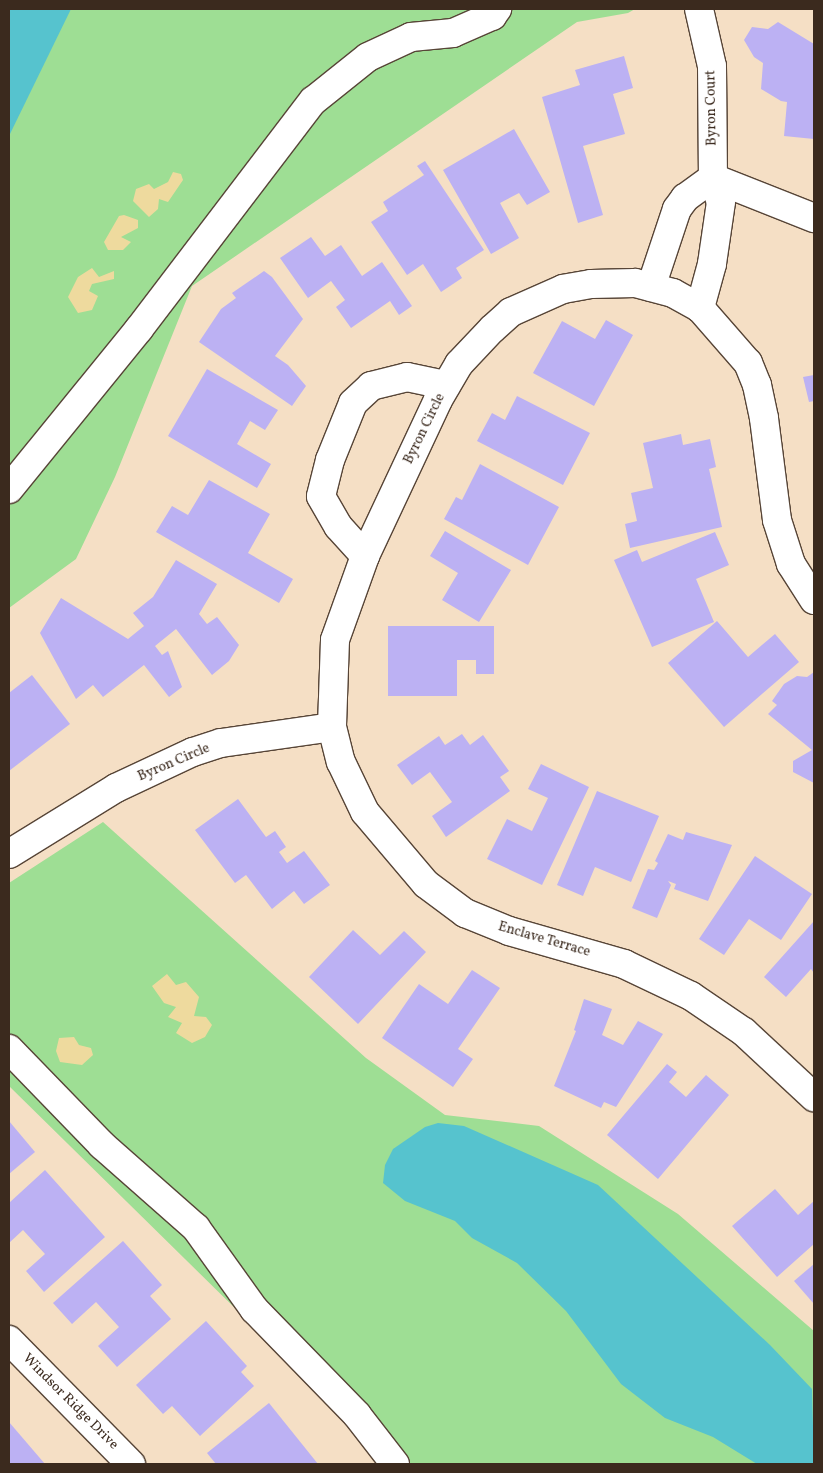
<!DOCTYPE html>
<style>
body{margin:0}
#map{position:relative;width:823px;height:1473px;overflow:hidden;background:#f5dfc5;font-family:Vollkorn,serif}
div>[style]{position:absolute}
.green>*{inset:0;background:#9ede94}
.sand>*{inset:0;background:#eeda9e}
.water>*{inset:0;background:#56c3ce}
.building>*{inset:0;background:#bcb1f3}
.roads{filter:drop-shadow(1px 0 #574537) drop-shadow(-1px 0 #574537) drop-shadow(0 1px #574537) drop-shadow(0 -1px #574537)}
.minor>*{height:28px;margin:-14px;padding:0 14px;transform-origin:14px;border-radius:14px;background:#fff}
span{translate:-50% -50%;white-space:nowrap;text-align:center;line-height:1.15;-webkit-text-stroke:4px #fff;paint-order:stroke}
.street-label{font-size:14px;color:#3b2a1e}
.frame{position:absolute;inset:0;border:10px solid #3b2a1e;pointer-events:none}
</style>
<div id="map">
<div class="green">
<i style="clip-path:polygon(9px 9px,635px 9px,628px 13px,577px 22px,192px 286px,115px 477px,76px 559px,9px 608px)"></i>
<i style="clip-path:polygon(103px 822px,366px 1058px,445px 1115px,539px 1126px,678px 1214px,814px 1331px,814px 1464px,387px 1464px,244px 1317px,9px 1086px,9px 883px)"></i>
</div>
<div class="sand">
<i style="clip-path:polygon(173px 172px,181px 174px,183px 180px,168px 202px,159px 199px,158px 209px,149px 217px,133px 201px,136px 189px,149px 184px,154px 189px,168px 182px)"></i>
<i style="clip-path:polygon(124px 215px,138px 220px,138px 228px,121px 237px,131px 242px,123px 250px,108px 250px,104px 242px,119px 216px)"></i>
<i style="clip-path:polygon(92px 268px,99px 277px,114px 271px,114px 279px,92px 284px,89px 291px,98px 296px,92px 310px,78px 313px,68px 297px,78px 277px)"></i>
<i style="clip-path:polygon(167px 974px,176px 985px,186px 982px,199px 997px,194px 1016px,206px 1017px,212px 1025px,205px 1037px,192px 1043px,176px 1033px,182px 1023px,168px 1017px,176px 1007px,164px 1003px,152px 986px)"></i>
<i style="clip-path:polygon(74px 1037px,79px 1045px,91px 1048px,93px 1055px,82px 1065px,60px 1062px,56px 1051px,59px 1038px)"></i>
</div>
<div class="water">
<i style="clip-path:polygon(9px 9px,71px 9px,9px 136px)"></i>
<i style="clip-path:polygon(438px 1123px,464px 1126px,598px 1185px,770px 1345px,812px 1389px,814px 1464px,757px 1464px,713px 1437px,665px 1418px,621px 1384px,566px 1311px,517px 1263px,472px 1238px,455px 1221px,405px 1201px,383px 1183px,385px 1165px,393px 1149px,425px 1127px)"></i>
</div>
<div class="building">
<i style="clip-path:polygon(778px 22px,814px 44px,814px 139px,784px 136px,787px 102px,781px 101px,761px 89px,763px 63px,754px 57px,744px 40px,752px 27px,768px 29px)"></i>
<i style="clip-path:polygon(624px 56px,633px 88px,613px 94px,625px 134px,583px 146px,603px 215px,578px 223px,542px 97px,580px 85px,575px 70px)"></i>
<i style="clip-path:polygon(514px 129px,550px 192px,527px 205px,519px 193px,500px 203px,519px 238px,491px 254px,443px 170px)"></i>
<i style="clip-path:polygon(425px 161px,484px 250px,456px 268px,462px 278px,441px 292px,423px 264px,407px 275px,371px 222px,388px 211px,383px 202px,424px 175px,417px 166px)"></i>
<i style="clip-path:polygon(311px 237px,325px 256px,341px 245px,362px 276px,382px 262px,412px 306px,399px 315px,390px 301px,351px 328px,336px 307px,345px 300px,331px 281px,308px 298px,280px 258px)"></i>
<i style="clip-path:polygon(264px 271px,272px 277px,303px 319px,275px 356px,288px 365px,306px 386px,292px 406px,199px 342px,221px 309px,236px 298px,232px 293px)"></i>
<i style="clip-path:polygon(606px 320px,633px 335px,594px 406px,533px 373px,562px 321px,595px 339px)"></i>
<i style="clip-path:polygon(207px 369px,278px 410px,265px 430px,250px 421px,237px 444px,271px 464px,257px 488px,168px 436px)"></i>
<i style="clip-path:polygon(814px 375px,814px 401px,809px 402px,803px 377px)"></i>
<i style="clip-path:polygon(517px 396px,590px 433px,563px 485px,477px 441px,492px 413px,505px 420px)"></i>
<i style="clip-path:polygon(681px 434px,683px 445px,710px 439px,716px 467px,709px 469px,722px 527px,630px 548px,625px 524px,637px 521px,631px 493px,653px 488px,643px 443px)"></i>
<i style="clip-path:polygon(480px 464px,559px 507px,528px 565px,444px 519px,456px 497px,462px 500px)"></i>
<i style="clip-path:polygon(209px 480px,270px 514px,248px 553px,293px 579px,279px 603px,156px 532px,172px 506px,188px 515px)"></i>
<i style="clip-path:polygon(445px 531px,511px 570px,479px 622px,442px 600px,458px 573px,430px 556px)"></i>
<i style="clip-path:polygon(715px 532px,729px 565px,696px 579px,714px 622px,652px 647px,614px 560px,637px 550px,642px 562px)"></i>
<i style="clip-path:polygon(176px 560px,217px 584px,199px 614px,207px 624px,217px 617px,239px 645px,229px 661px,212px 675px,176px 629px,155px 646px,162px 655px,168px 651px,182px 687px,169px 697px,144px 665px,103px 697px,93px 685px,76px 699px,40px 633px,61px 598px,128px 639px,144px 626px,133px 613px,153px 597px)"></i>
<i style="clip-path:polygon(717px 621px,748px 657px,775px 634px,799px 662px,724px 727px,668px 663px)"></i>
<i style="clip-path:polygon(388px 626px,494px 626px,494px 674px,476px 674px,476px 660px,457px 660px,457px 696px,388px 696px)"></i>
<i style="clip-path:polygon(814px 672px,814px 783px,793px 772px,793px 761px,812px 750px,768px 714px,777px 705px,772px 701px,784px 684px,797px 676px,807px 677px)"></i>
<i style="clip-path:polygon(32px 675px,70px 724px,9px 771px,9px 693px)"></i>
<i style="clip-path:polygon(462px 734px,470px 745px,483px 735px,509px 771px,500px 777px,510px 791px,446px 837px,432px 816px,452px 802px,430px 772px,412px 785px,397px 765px,439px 736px,445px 745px)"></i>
<i style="clip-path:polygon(541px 764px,589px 787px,542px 885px,487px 859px,507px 819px,532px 831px,548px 798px,528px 789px)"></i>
<i style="clip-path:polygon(597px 791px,659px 816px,631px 882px,595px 867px,583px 896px,557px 885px)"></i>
<i style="clip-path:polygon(238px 799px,266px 837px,275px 831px,286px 847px,279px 852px,287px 863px,304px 851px,330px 885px,304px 904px,294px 891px,272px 909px,246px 875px,235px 883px,195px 830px)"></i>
<i style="clip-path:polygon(686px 832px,732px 845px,708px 901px,674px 889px,676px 884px,668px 881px,671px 885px,657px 918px,632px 908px,648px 869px,654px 870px,658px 863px,655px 861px,668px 834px,683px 840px)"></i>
<i style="clip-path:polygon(755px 856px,812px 894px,781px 940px,749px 919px,724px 955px,699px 939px)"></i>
<i style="clip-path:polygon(814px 921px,814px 973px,811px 969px,786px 997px,764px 977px)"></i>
<i style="clip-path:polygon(353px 930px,380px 955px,404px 931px,426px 952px,358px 1024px,309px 977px)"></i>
<i style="clip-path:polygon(472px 970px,500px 988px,458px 1049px,473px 1059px,453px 1087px,382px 1038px,419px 984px,448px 1004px)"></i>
<i style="clip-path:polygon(584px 999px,612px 1009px,602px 1035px,623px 1045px,638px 1021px,663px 1034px,616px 1107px,604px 1102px,601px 1108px,554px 1086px,576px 1031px,574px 1030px)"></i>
<i style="clip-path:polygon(667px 1064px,677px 1072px,669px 1082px,686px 1097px,706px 1075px,729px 1095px,658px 1179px,607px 1135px)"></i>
<i style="clip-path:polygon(9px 1121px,35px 1152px,9px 1174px)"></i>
<i style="clip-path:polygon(45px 1170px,105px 1237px,44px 1292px,26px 1271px,45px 1254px,23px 1230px,9px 1243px,9px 1203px)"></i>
<i style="clip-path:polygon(775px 1189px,798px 1215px,814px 1201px,814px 1244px,777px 1277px,732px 1226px)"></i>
<i style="clip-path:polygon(123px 1241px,162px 1285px,150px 1296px,171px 1319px,117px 1367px,98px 1346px,119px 1327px,96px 1302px,72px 1324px,53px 1303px)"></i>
<i style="clip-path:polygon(814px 1264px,814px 1304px,794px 1281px)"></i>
<i style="clip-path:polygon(206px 1321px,247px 1366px,241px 1372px,254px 1386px,200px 1436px,172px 1406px,163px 1414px,136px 1385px)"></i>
<i style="clip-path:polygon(269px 1403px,318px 1464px,216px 1464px,207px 1453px)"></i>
<i style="clip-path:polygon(9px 1422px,45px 1464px,9px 1464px)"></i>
</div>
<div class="roads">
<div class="minor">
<i style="left:699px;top:9px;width:58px;rotate:77.2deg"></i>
<i style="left:712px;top:66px;width:112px;rotate:89.5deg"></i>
<i style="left:713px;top:178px;width:25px;rotate:72deg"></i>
<i style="left:721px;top:202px;width:63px;rotate:98.3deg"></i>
<i style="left:712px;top:264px;width:46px;rotate:105.3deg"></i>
<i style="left:713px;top:178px;width:109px;rotate:21.6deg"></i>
<i style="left:651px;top:287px;width:82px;rotate:-71.6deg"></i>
<i style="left:677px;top:209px;width:14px;rotate:-54deg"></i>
<i style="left:685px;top:198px;width:34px;rotate:-36deg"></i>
<i style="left:9px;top:489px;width:206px;rotate:-50.9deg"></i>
<i style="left:139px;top:329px;width:287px;rotate:-52.7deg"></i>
<i style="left:313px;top:101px;width:70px;rotate:-38.7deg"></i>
<i style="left:368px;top:57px;width:47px;rotate:-24.9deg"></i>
<i style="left:411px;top:37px;width:42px;rotate:-5.4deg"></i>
<i style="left:453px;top:33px;width:43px;rotate:-23.6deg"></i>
<i style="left:492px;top:16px;width:9px;rotate:-54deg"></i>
<i style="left:365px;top:556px;width:40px;rotate:-132deg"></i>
<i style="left:338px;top:526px;width:34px;rotate:-120deg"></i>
<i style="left:321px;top:496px;width:37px;rotate:-76deg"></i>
<i style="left:330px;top:460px;width:61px;rotate:-68deg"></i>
<i style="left:353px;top:403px;width:25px;rotate:-43deg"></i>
<i style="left:371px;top:386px;width:37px;rotate:-14deg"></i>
<i style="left:407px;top:377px;width:40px;rotate:12deg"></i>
<i style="left:814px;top:600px;width:43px;rotate:-122.6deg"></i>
<i style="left:791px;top:564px;width:46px;rotate:-107.7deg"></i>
<i style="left:777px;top:520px;width:103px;rotate:-97.3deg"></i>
<i style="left:764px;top:418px;width:34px;rotate:-102deg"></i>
<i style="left:757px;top:385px;width:24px;rotate:-112deg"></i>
<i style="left:748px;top:363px;width:73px;rotate:-131.1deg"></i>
<i style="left:700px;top:308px;width:31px;rotate:-151deg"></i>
<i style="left:673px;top:293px;width:39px;rotate:-165deg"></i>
<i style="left:635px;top:283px;width:44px;rotate:178.7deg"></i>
<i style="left:591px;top:284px;width:28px;rotate:170deg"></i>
<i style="left:563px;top:289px;width:57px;rotate:156.1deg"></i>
<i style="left:511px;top:312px;width:25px;rotate:138deg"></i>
<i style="left:492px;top:329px;width:48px;rotate:133.3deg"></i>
<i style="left:459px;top:364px;width:42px;rotate:120.3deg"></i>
<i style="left:438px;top:400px;width:172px;rotate:115.1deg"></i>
<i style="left:365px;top:556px;width:89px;rotate:109.7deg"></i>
<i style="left:335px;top:640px;width:87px;rotate:92deg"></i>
<i style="left:332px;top:727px;width:36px;rotate:76deg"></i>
<i style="left:341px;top:762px;width:55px;rotate:64.4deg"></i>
<i style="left:365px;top:812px;width:94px;rotate:49.7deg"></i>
<i style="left:426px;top:884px;width:49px;rotate:36.6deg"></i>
<i style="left:465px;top:913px;width:48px;rotate:22.2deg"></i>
<i style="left:509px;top:931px;width:120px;rotate:16deg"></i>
<i style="left:624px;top:964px;width:74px;rotate:25.5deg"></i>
<i style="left:691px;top:996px;width:64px;rotate:34.2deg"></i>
<i style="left:744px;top:1032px;width:96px;rotate:42.9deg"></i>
<i style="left:9px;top:854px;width:126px;rotate:-31.7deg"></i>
<i style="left:116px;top:788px;width:85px;rotate:-25.1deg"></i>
<i style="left:193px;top:752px;width:29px;rotate:-18deg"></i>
<i style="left:221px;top:743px;width:112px;rotate:-8.2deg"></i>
<i style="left:9px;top:1049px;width:134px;rotate:45.9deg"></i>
<i style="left:102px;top:1145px;width:125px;rotate:41.4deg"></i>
<i style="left:196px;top:1228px;width:100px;rotate:54.4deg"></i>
<i style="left:254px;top:1309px;width:148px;rotate:45.8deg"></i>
<i style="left:357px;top:1415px;width:62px;rotate:52.2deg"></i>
<i style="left:9px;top:1340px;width:174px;rotate:45.5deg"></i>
</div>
</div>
<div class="street-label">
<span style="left:712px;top:108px;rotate:-91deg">Byron Court</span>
<span style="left:425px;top:429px;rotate:-64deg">Byron Circle</span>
<span style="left:174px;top:763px;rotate:-23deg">Byron Circle</span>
<span style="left:544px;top:940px;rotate:16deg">Enclave Terrace</span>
<span style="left:70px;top:1402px;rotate:45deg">Windsor Ridge Drive</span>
</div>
<div class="frame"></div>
</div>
